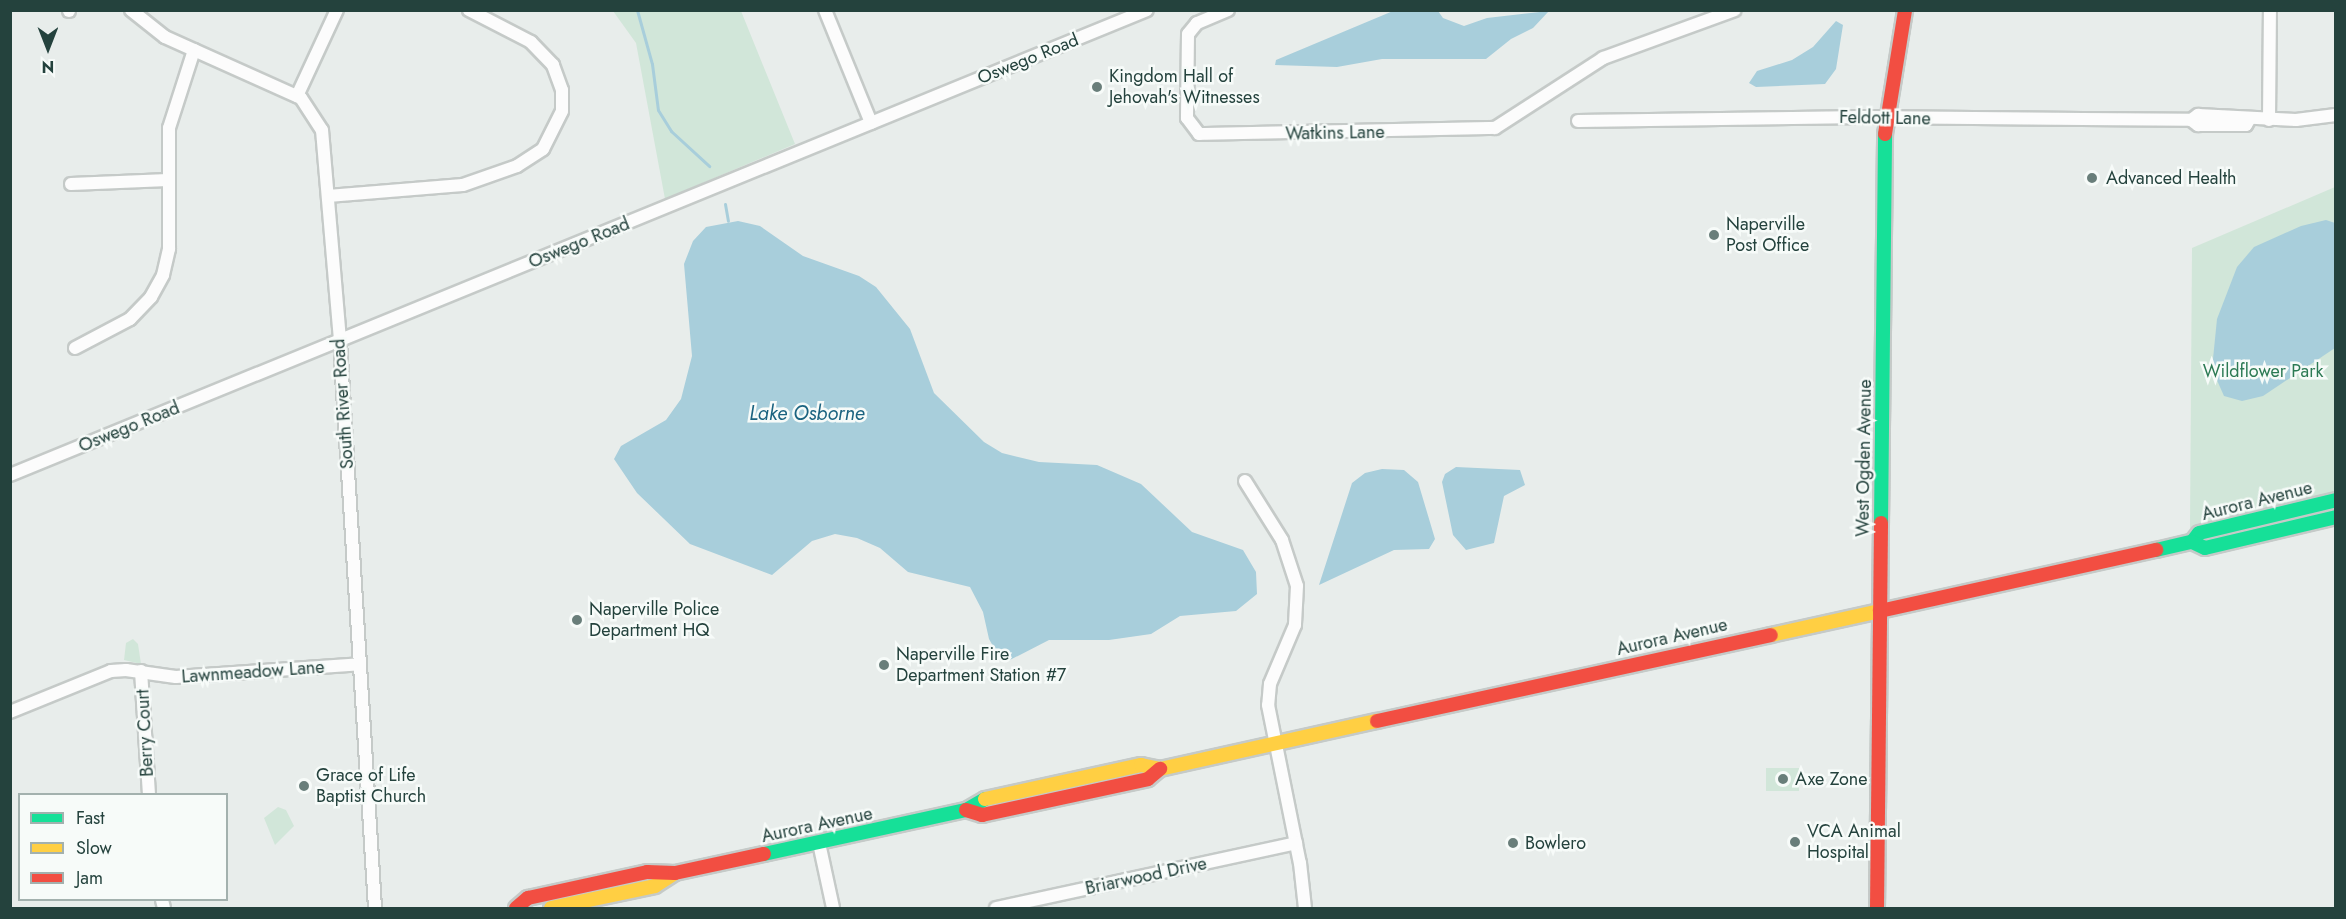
<!DOCTYPE html>
<style>
body{margin:0}
#map{position:relative;width:2346px;height:919px;overflow:hidden;background:#e8edeb;font-family:Jost,sans-serif}
div>[style]{position:absolute}
.green>*{inset:0;background:#d1e6d9}
.water>*{inset:0;background:#a8cedb}
.stream>*{height:3px;margin:-1.5px;padding:0 1.5px;transform-origin:1.5px;border-radius:1.5px;background:#a8cedb}
.roads{filter:drop-shadow(2px 0 #c5cac8) drop-shadow(-2px 0 #c5cac8) drop-shadow(0 2px #c5cac8) drop-shadow(0 -2px #c5cac8)}
.street>*{height:12px;margin:-6px;padding:0 6px;transform-origin:6px;border-radius:6px;background:#fcfcfc}
.fast>*{height:14px;margin:-7px;padding:0 7px;transform-origin:7px;border-radius:7px;background:#16e098}
.slow>*{height:14px;margin:-7px;padding:0 7px;transform-origin:7px;border-radius:7px;background:#ffcf43}
.jam>*{height:14px;margin:-7px;padding:0 7px;transform-origin:7px;border-radius:7px;background:#f24e42}
.dots>*{width:16px;height:16px;translate:-50% -50%;box-sizing:border-box;border:3px solid #f7fbf9;border-radius:50%}
span{translate:-50% -50%;white-space:nowrap;text-align:center;line-height:1.15;-webkit-text-stroke:5px #f7fbf9;paint-order:stroke}
.street-label{font-size:18px;color:#24423d}
.poi-label{font-size:18px;color:#24423d}
.left{translate:0 -50%;text-align:left}
.park-label{font-size:18px;color:#2c7a54}
.water-label{font-size:20px;color:#1b6380;font-style:italic}
.frame{position:absolute;inset:0;border:12px solid #24423d;pointer-events:none}
.legend{position:absolute;left:18px;top:793px;width:210px;height:108px;box-sizing:border-box;background:#f7fbf9;border:2px solid #a3b1ae;margin:0;padding:8px 10px;list-style:none;font-size:18px;color:#24423d}
.legend li{display:flex;align-items:center;gap:12px;height:30px}
.legend b{width:30px;border:2px solid #a3b1ae}
.north{position:absolute;left:18px;top:18px;width:60px;height:60px;-webkit-text-stroke:4px #f7fbf9;paint-order:stroke;rotate:180deg;font-size:16px;font-weight:700;line-height:24px;text-align:center;color:#24423d}
.north::after{content:'';display:block;margin:auto;width:21px;height:27px;background:#24423d;clip-path:polygon(50% 0,100% 100%,50% 72%,0 100%)}
</style>
<div id="map">
<div class="green">
<i style="clip-path:polygon(613px 11px,741px 11px,795px 144px,665px 199px,636px 43px)"></i>
<i style="clip-path:polygon(2335px 187px,2335px 495px,2190px 528px,2192px 248px)"></i>
<i style="clip-path:polygon(133px 639px,138px 644px,141px 664px,124px 660px,126px 643px)"></i>
<i style="clip-path:polygon(1766px 768px,1799px 768px,1799px 791px,1766px 791px)"></i>
<i style="clip-path:polygon(278px 807px,286px 810px,294px 826px,275px 845px,264px 818px)"></i>
</div>
<div class="water">
<i style="clip-path:polygon(1393px 11px,1438px 11px,1443px 18px,1464px 26px,1487px 18px,1549px 11px,1533px 28px,1511px 39px,1486px 59px,1382px 59px,1337px 67px,1275px 65px,1276px 60px)"></i>
<i style="clip-path:polygon(1836px 21px,1843px 25px,1836px 69px,1825px 84px,1756px 87px,1749px 83px,1757px 71px,1792px 60px,1813px 47px)"></i>
<i style="clip-path:polygon(2326px 220px,2335px 223px,2335px 348px,2263px 396px,2242px 401px,2224px 396px,2212px 369px,2217px 319px,2237px 267px,2254px 247px,2301px 226px)"></i>
<i style="clip-path:polygon(738px 221px,760px 226px,803px 256px,859px 276px,876px 287px,910px 329px,934px 393px,984px 442px,1002px 453px,1039px 462px,1097px 465px,1141px 484px,1192px 532px,1243px 550px,1256px 572px,1257px 594px,1236px 611px,1180px 616px,1151px 634px,1109px 640px,1049px 640px,1006px 662px,1001px 660px,989px 639px,983px 612px,970px 587px,908px 572px,880px 548px,857px 538px,835px 534px,812px 541px,772px 575px,690px 544px,637px 493px,614px 459px,621px 446px,666px 420px,681px 399px,692px 356px,684px 264px,693px 241px,706px 227px)"></i>
<i style="clip-path:polygon(1456px 467px,1520px 470px,1525px 485px,1504px 496px,1494px 543px,1466px 550px,1453px 535px,1442px 482px,1445px 474px)"></i>
<i style="clip-path:polygon(1382px 469px,1404px 470px,1418px 482px,1435px 539px,1429px 549px,1394px 550px,1319px 585px,1352px 483px,1365px 473px)"></i>
</div>
<div class="stream">
<i style="left:637px;top:10px;width:56px;rotate:74.5deg"></i>
<i style="left:652px;top:64px;width:46px;rotate:82.6deg"></i>
<i style="left:658px;top:110px;width:25px;rotate:58deg"></i>
<i style="left:671px;top:131px;width:52px;rotate:42.6deg"></i>
<i style="left:725px;top:204px;width:17px;rotate:80deg"></i>
</div>
<div class="roads">
<div class="street">
<i style="left:131px;top:10px;width:43px;rotate:38.5deg"></i>
<i style="left:165px;top:37px;width:149px;rotate:24.2deg"></i>
<i style="left:301px;top:98px;width:38px;rotate:57deg"></i>
<i style="left:322px;top:130px;width:213px;rotate:85.1deg"></i>
<i style="left:340px;top:342px;width:567px;rotate:86.46deg"></i>
<i style="left:825px;top:10px;width:122px;rotate:67.8deg"></i>
<i style="left:1228px;top:10px;width:34px;rotate:157deg"></i>
<i style="left:1197px;top:23px;width:14px;rotate:129deg"></i>
<i style="left:1188px;top:34px;width:84px;rotate:90.7deg"></i>
<i style="left:1187px;top:118px;width:20px;rotate:53deg"></i>
<i style="left:1199px;top:134px;width:296px;rotate:-1.2deg"></i>
<i style="left:1495px;top:128px;width:129px;rotate:-32.9deg"></i>
<i style="left:1603px;top:58px;width:140px;rotate:-20deg"></i>
<i style="left:69px;top:11px;width:1px;rotate:-90deg"></i>
<i style="left:297px;top:96px;width:95px;rotate:-65.1deg"></i>
<i style="left:2191px;top:120px;width:9px;rotate:36deg"></i>
<i style="left:2198px;top:125px;width:48px"></i>
<i style="left:2246px;top:125px;width:6px;rotate:-59deg"></i>
<i style="left:2269px;top:120px;width:110px;rotate:-89.5deg"></i>
<i style="left:1578px;top:121px;width:286px;rotate:-0.8deg"></i>
<i style="left:1864px;top:117px;width:327px;rotate:0.5deg"></i>
<i style="left:2191px;top:120px;width:9px;rotate:-36deg"></i>
<i style="left:2198px;top:115px;width:98px;rotate:2.9deg"></i>
<i style="left:2296px;top:120px;width:40px;rotate:-7.1deg"></i>
<i style="left:71px;top:184px;width:97px;rotate:-2.4deg"></i>
<i style="left:328px;top:196px;width:135px;rotate:-4.7deg"></i>
<i style="left:463px;top:185px;width:57px;rotate:-19.4deg"></i>
<i style="left:517px;top:166px;width:31px;rotate:-33deg"></i>
<i style="left:543px;top:149px;width:42px;rotate:-63.4deg"></i>
<i style="left:562px;top:111px;width:21px;rotate:-90deg"></i>
<i style="left:562px;top:90px;width:27px;rotate:-110deg"></i>
<i style="left:553px;top:65px;width:32px;rotate:-134deg"></i>
<i style="left:531px;top:42px;width:70px;rotate:-152.7deg"></i>
<i style="left:75px;top:348px;width:62px;rotate:-27.8deg"></i>
<i style="left:130px;top:319px;width:30px;rotate:-46deg"></i>
<i style="left:151px;top:297px;width:25px;rotate:-61deg"></i>
<i style="left:163px;top:275px;width:27px;rotate:-77deg"></i>
<i style="left:169px;top:249px;width:121px;rotate:-90deg"></i>
<i style="left:169px;top:128px;width:82px;rotate:-72.2deg"></i>
<i style="left:10px;top:475px;width:1228px;rotate:-22.24deg"></i>
<i style="left:1245px;top:481px;width:70px;rotate:57.9deg"></i>
<i style="left:1282px;top:540px;width:48px;rotate:71.9deg"></i>
<i style="left:1297px;top:586px;width:39px;rotate:93deg"></i>
<i style="left:1295px;top:625px;width:64px;rotate:113deg"></i>
<i style="left:1270px;top:684px;width:21px;rotate:95deg"></i>
<i style="left:1268px;top:705px;width:161px;rotate:78.6deg"></i>
<i style="left:1300px;top:863px;width:45px;rotate:83.7deg"></i>
<i style="left:141px;top:671px;width:123px;rotate:86.3deg"></i>
<i style="left:10px;top:712px;width:109px;rotate:-22.1deg"></i>
<i style="left:111px;top:671px;width:15px;rotate:-4deg"></i>
<i style="left:126px;top:670px;width:50px;rotate:8deg"></i>
<i style="left:176px;top:677px;width:184px;rotate:-4deg"></i>
<i style="left:819px;top:843px;width:66px;rotate:77.8deg"></i>
<i style="left:162px;top:900px;width:8px;rotate:76deg"></i>
<i style="left:996px;top:908px;width:307px;rotate:-12.2deg"></i>
</div>
<div class="fast">
<i style="left:1881px;top:523px;width:389px;rotate:-89.4deg"></i>
<i style="left:2192px;top:542px;width:11px;rotate:-52deg"></i>
<i style="left:2199px;top:533px;width:141px;rotate:-13.5deg"></i>
<i style="left:2156px;top:550px;width:37px;rotate:-13deg"></i>
<i style="left:2192px;top:542px;width:14px;rotate:25deg"></i>
<i style="left:2205px;top:548px;width:135px;rotate:-13.3deg"></i>
<i style="left:764px;top:854px;width:207px;rotate:-12.3deg"></i>
<i style="left:966px;top:810px;width:22px;rotate:-30deg"></i>
</div>
<div class="slow">
<i style="left:1771px;top:635px;width:112px;rotate:-12.4deg"></i>
<i style="left:985px;top:799px;width:160px;rotate:-12.3deg"></i>
<i style="left:1141px;top:765px;width:19px;rotate:12deg"></i>
<i style="left:1160px;top:769px;width:222px;rotate:-12.5deg"></i>
<i style="left:551px;top:908px;width:106px;rotate:-11.9deg"></i>
<i style="left:655px;top:886px;width:24px;rotate:-33deg"></i>
</div>
<div class="jam">
<i style="left:1885px;top:134px;width:126px;rotate:-80.8deg"></i>
<i style="left:1880px;top:611px;width:283px;rotate:-12.5deg"></i>
<i style="left:1377px;top:721px;width:403px;rotate:-12.3deg"></i>
<i style="left:966px;top:810px;width:17px;rotate:17deg"></i>
<i style="left:982px;top:815px;width:170px;rotate:-12.2deg"></i>
<i style="left:1148px;top:779px;width:16px;rotate:-40deg"></i>
<i style="left:516px;top:908px;width:16px;rotate:-40deg"></i>
<i style="left:528px;top:898px;width:122px;rotate:-12.3deg"></i>
<i style="left:647px;top:872px;width:28px;rotate:2deg"></i>
<i style="left:675px;top:873px;width:91px;rotate:-12.1deg"></i>
<i style="left:1877px;top:908px;width:385px;rotate:-89.4deg"></i>
</div>
</div>
<div class="dots">
<i style="left:1097px;top:87px;background:#697e7a"></i>
<i style="left:2092px;top:178px;background:#697e7a"></i>
<i style="left:1714px;top:235px;background:#697e7a"></i>
<i style="left:577px;top:620px;background:#697e7a"></i>
<i style="left:884px;top:665px;background:#697e7a"></i>
<i style="left:1783px;top:779px;background:#697e7a"></i>
<i style="left:304px;top:786px;background:#697e7a"></i>
<i style="left:1795px;top:842px;background:#697e7a"></i>
<i style="left:1513px;top:843px;background:#697e7a"></i>
</div>
<div class="street-label">
<span style="left:1028px;top:59px;rotate:-22deg">Oswego Road</span>
<span style="left:1885px;top:118px;rotate:1deg">Feldott Lane</span>
<span style="left:1335px;top:133px;rotate:-1deg">Watkins Lane</span>
<span style="left:579px;top:243px;rotate:-22deg">Oswego Road</span>
<span style="left:343px;top:404px;rotate:-94deg">South River Road</span>
<span style="left:129px;top:427px;rotate:-22deg">Oswego Road</span>
<span style="left:1864px;top:458px;rotate:-89deg">West Ogden Avenue</span>
<span style="left:2257px;top:501px;rotate:-14deg">Aurora Avenue</span>
<span style="left:1672px;top:637px;rotate:-13deg">Aurora Avenue</span>
<span style="left:253px;top:672px;rotate:-4deg">Lawnmeadow Lane</span>
<span style="left:145px;top:733px;rotate:-93deg">Berry Court</span>
<span style="left:817px;top:825px;rotate:-12deg">Aurora Avenue</span>
<span style="left:1146px;top:876px;rotate:-12deg">Briarwood Drive</span>
</div>
<div class="poi-label">
<span class="left" style="left:1109px;top:87px">Kingdom Hall of<br>Jehovah's Witnesses</span>
<span class="left" style="left:2106px;top:178px">Advanced Health</span>
<span class="left" style="left:1726px;top:235px">Naperville<br>Post Office</span>
<span class="left" style="left:589px;top:620px">Naperville Police<br>Department HQ</span>
<span class="left" style="left:896px;top:665px">Naperville Fire<br>Department Station #7</span>
<span class="left" style="left:316px;top:786px">Grace of Life<br>Baptist Church</span>
<span class="left" style="left:1795px;top:779px">Axe Zone</span>
<span class="left" style="left:1807px;top:842px">VCA Animal<br>Hospital</span>
<span class="left" style="left:1525px;top:843px">Bowlero</span>
</div>
<div class="park-label">
<span style="left:2263px;top:371px">Wildflower Park</span>
</div>
<div class="water-label">
<span style="left:807px;top:413px">Lake Osborne</span>
</div>
<div class="frame"></div>
<ul class="legend">
<li><b style="height:8px;background:#16e098"></b>Fast</li>
<li><b style="height:8px;background:#ffcf43"></b>Slow</li>
<li><b style="height:8px;background:#f24e42"></b>Jam</li>
</ul>
<div class="north">N</div>
</div>
